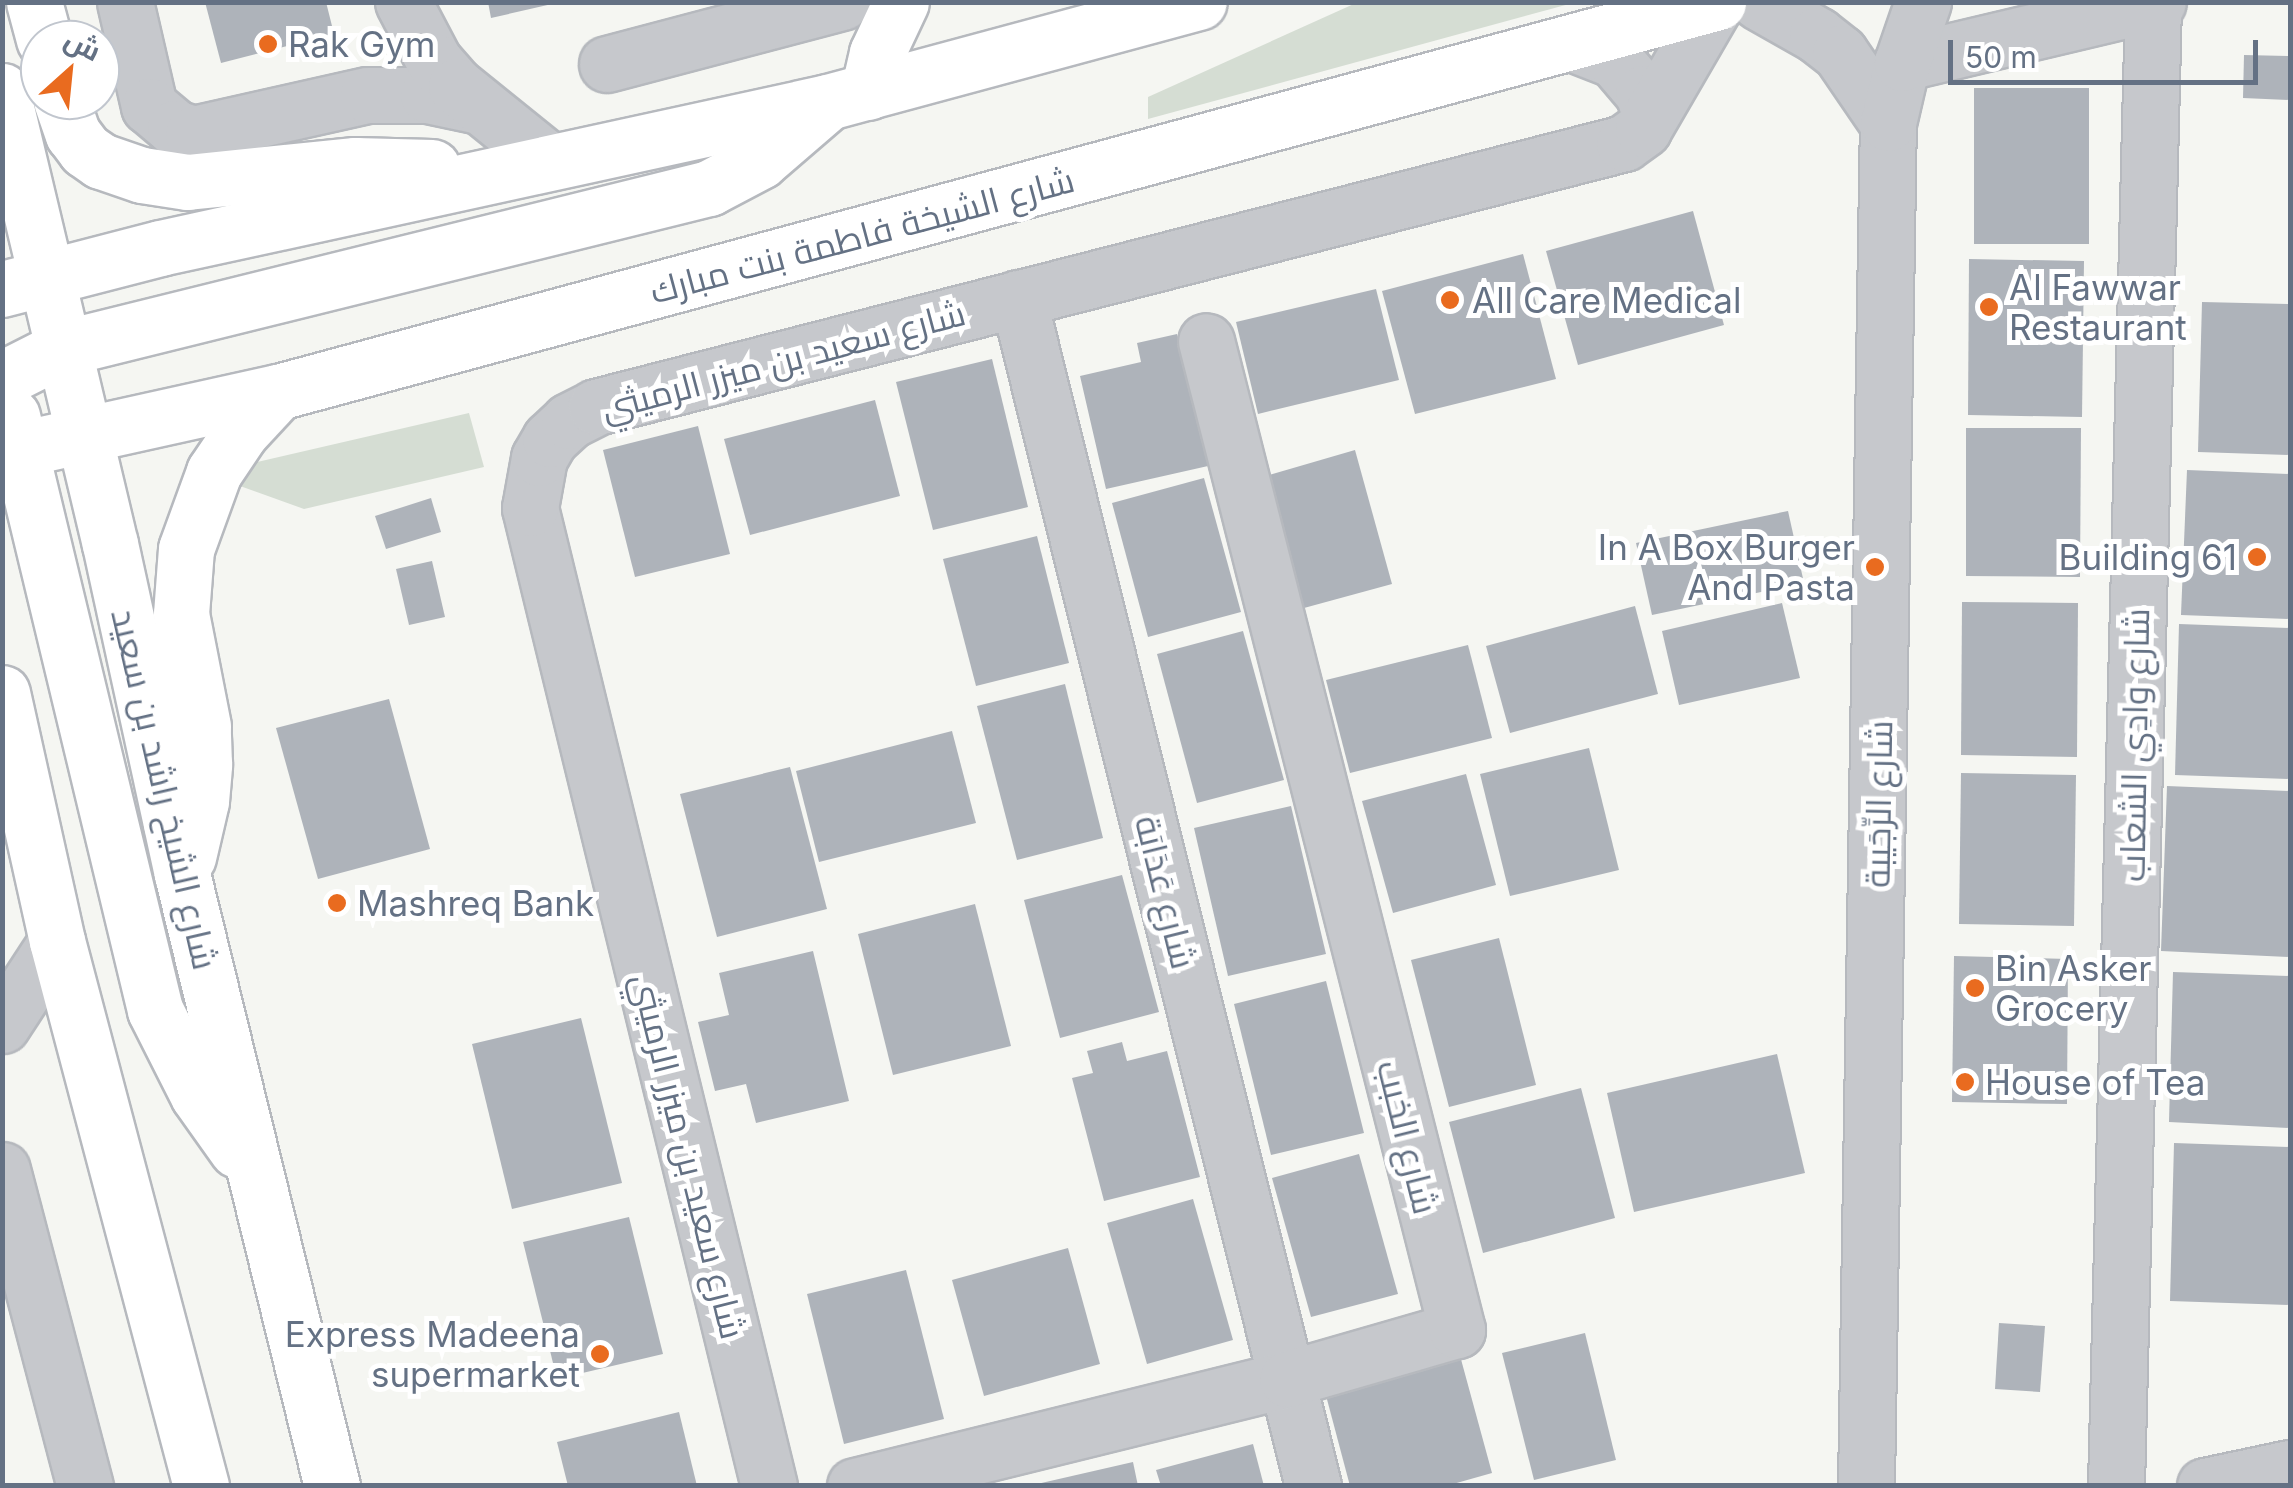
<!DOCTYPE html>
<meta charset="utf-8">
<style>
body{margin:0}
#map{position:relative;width:2293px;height:1488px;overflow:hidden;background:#f5f6f2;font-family:Inter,Cairo,sans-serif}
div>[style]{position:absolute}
.green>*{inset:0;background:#d5ddd3}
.building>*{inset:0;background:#aeb3ba}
.roads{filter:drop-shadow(2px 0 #b6b9be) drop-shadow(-2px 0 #b6b9be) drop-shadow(0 2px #b6b9be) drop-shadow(0 -2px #b6b9be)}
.minor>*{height:55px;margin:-27.5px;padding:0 27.5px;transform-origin:27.5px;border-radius:27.5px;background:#c6c8cc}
.major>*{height:55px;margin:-27.5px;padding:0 27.5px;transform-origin:27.5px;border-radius:27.5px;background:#fff}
.dots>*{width:28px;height:28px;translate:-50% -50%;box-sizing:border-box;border:5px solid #fff;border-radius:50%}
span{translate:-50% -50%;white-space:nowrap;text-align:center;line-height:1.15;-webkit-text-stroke:10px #fff;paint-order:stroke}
.poi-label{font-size:35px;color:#647184}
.left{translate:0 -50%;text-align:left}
.right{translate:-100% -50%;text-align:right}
.street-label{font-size:35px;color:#647184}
.frame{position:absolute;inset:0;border:5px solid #647184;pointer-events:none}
.north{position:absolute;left:20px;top:20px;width:100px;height:100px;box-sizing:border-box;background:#fff;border:2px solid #c1c6ce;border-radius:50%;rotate:27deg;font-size:28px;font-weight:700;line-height:40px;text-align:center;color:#647184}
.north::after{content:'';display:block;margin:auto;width:35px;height:45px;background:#e96b1f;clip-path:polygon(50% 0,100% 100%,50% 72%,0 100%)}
.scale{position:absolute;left:1948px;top:40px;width:310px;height:45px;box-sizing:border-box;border:5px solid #647184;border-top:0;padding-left:12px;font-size:30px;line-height:35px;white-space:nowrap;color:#647184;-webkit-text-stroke:8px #fff;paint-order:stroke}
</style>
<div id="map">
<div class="green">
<i style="clip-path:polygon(1356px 3px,1573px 3px,1148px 119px,1148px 97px)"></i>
<i style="clip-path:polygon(469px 413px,484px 467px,304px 509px,240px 486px,249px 464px)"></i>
</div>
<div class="building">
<i style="clip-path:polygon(205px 2px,326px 2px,334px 34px,221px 63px)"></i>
<i style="clip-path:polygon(488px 2px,551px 2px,552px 4px,491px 18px)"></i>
<i style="clip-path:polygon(2244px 55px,2290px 56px,2290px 100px,2243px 98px)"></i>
<i style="clip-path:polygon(1974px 88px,2089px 88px,2089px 244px,1974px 244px)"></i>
<i style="clip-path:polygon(1693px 211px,1724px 325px,1578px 365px,1546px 251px)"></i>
<i style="clip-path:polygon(1523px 254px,1556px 379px,1415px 414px,1382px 291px)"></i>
<i style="clip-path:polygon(1969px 259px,2084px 261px,2082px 417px,1968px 415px)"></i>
<i style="clip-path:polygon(1376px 289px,1399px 380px,1258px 414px,1236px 322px)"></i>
<i style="clip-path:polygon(2202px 302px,2290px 304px,2290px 455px,2198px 452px)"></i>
<i style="clip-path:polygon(1177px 334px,1208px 466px,1106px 489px,1080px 376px,1141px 362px,1137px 343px)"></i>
<i style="clip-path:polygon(992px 359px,1028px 507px,933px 530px,896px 382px)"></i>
<i style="clip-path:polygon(875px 400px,900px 496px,750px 535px,724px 439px)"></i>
<i style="clip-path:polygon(698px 426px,730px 554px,635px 577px,603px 450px)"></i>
<i style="clip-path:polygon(1966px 428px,2081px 428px,2080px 577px,1966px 576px)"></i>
<i style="clip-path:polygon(1355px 450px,1392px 584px,1304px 608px,1266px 476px)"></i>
<i style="clip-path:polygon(2187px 470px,2290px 474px,2290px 619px,2181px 615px)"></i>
<i style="clip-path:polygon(1204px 478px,1241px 612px,1148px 637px,1112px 503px)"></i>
<i style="clip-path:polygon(431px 498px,441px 532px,386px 549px,375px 516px)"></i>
<i style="clip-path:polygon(1788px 511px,1804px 583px,1652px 615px,1636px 543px)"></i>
<i style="clip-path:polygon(1037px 536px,1069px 663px,976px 686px,943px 559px)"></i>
<i style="clip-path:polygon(432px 561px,445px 617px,409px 625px,396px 569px)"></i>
<i style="clip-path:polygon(1962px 602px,2078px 603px,2077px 757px,1961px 755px)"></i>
<i style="clip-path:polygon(1782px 603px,1800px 678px,1679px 705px,1662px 631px)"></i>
<i style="clip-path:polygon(1635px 606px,1658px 694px,1510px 733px,1486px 646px)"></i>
<i style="clip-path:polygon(2179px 624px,2290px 628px,2290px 779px,2175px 775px)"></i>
<i style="clip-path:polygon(1243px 631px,1284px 780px,1197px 803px,1157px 654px)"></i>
<i style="clip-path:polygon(1468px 645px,1492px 738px,1350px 773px,1326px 680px)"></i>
<i style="clip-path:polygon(1065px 684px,1103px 838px,1017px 860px,977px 706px)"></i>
<i style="clip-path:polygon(389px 699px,430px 849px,318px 879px,276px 728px)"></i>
<i style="clip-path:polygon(952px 731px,976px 823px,819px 862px,796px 771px)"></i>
<i style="clip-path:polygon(1589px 748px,1619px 870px,1510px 896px,1480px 774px)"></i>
<i style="clip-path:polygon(790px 767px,827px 909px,717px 937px,680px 794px)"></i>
<i style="clip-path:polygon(1961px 773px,2076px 775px,2074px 926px,1959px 924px)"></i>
<i style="clip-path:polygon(1466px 774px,1496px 885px,1393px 913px,1362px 801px)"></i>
<i style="clip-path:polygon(2167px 786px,2290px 791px,2289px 957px,2161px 951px)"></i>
<i style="clip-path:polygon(1291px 806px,1326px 954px,1228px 976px,1194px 828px)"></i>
<i style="clip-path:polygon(1122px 875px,1159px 1012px,1060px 1038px,1024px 900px)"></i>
<i style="clip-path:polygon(975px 904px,1011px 1046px,893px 1075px,858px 934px)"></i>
<i style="clip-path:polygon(1499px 938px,1536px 1085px,1449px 1107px,1411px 960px)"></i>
<i style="clip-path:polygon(813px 951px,849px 1101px,756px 1123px,746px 1084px,715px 1091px,698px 1022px,729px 1015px,719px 973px)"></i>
<i style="clip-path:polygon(1954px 956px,2068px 959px,2067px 1104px,1952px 1102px)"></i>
<i style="clip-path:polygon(2173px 972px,2290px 976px,2290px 1128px,2169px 1122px)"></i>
<i style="clip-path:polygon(1326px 981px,1364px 1133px,1271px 1155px,1234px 1004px)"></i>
<i style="clip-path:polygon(581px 1018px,622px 1183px,512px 1209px,472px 1044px)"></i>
<i style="clip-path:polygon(1122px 1042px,1127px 1061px,1167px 1051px,1200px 1177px,1104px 1201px,1072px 1078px,1093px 1073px,1087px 1051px)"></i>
<i style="clip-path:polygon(1777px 1054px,1805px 1173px,1634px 1212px,1607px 1093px)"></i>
<i style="clip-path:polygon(1581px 1088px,1615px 1218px,1483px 1253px,1449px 1122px)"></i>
<i style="clip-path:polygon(2174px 1143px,2290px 1147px,2290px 1305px,2170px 1301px)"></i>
<i style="clip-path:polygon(1359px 1154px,1398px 1294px,1311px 1317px,1272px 1178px)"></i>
<i style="clip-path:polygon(1193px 1199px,1233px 1340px,1147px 1364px,1107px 1223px)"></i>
<i style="clip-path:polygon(629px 1217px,663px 1354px,557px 1379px,523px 1242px)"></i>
<i style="clip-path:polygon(1068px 1248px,1100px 1364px,984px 1396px,952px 1280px)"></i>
<i style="clip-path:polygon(906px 1270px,944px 1419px,844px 1444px,807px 1294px)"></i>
<i style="clip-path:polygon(1999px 1323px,2045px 1326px,2040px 1392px,1995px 1389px)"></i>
<i style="clip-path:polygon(1585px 1333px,1616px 1460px,1534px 1480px,1502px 1353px)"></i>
<i style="clip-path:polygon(1459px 1352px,1492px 1473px,1446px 1486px,1350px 1486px,1324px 1388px)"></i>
<i style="clip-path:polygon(679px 1412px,697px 1486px,568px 1486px,557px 1442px)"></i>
<i style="clip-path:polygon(1253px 1444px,1264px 1486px,1161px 1486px,1156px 1470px)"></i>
<i style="clip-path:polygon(1133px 1462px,1138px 1486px,1038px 1486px,1037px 1484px)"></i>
</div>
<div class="roads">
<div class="minor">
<i style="left:125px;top:2px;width:107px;rotate:77deg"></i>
<i style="left:149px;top:106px;width:34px;rotate:40deg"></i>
<i style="left:175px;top:128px;width:19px;rotate:18deg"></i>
<i style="left:193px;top:134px;width:179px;rotate:-12.6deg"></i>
<i style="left:368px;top:95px;width:60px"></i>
<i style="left:428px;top:95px;width:52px;rotate:12.2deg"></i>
<i style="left:403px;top:2px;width:67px;rotate:62.3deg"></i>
<i style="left:434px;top:61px;width:33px;rotate:49deg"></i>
<i style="left:456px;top:86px;width:119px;rotate:38.9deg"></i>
<i style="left:1759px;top:2px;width:67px;rotate:29.6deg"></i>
<i style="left:1817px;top:35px;width:29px;rotate:38deg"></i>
<i style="left:1840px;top:53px;width:85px;rotate:55.6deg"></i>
<i style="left:1574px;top:44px;width:44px;rotate:21.3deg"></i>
<i style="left:1615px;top:60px;width:43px;rotate:49.7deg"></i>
<i style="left:1643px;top:93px;width:23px;rotate:72deg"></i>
<i style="left:1902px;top:63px;width:263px;rotate:-13.4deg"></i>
<i style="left:607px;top:64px;width:243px;rotate:-14.8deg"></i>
<i style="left:1018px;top:298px;width:1224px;rotate:76.05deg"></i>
<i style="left:2px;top:1025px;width:100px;rotate:-56.8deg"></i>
<i style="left:2px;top:1170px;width:327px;rotate:75.3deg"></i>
<i style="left:769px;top:1486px;width:1007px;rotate:-103.73deg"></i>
<i style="left:530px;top:508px;width:51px;rotate:-79.8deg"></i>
<i style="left:539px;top:458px;width:22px;rotate:-60deg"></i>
<i style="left:550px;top:439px;width:26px;rotate:-43deg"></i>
<i style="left:569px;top:421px;width:30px;rotate:-27deg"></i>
<i style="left:596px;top:407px;width:1061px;rotate:-14.4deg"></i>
<i style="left:1624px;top:143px;width:24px;rotate:-36deg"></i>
<i style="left:1643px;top:129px;width:146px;rotate:-59.9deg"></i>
<i style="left:855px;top:1486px;width:445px;rotate:-13.9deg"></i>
<i style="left:1287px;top:1379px;width:177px;rotate:-16.1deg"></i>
<i style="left:1457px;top:1330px;width:1020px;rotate:-104.24deg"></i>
<i style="left:1866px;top:1486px;width:1363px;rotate:-89.08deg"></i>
<i style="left:1888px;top:123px;width:62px;rotate:-76.9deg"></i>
<i style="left:1902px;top:63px;width:65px;rotate:-71deg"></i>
<i style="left:2116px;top:1486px;width:1482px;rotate:-88.57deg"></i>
<i style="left:2205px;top:1486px;width:87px;rotate:-12deg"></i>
</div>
<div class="major">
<i style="left:34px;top:2px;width:39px;rotate:75deg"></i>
<i style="left:2px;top:91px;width:466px;rotate:76.6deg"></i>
<i style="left:110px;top:544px;width:338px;rotate:77.7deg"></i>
<i style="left:182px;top:874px;width:630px;rotate:76.23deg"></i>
<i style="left:868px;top:92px;width:40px;rotate:-77deg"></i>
<i style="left:877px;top:53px;width:56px;rotate:-64.8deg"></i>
<i style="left:61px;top:100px;width:36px;rotate:71deg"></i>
<i style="left:73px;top:134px;width:20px;rotate:53deg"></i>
<i style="left:85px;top:150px;width:19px;rotate:35deg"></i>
<i style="left:101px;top:161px;width:43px;rotate:18.9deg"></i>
<i style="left:142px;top:175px;width:46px;rotate:8.8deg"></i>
<i style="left:187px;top:182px;width:169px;rotate:-5.8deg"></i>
<i style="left:355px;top:165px;width:77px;rotate:1.5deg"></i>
<i style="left:2px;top:289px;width:163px;rotate:-14.5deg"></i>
<i style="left:160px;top:248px;width:684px;rotate:-12.33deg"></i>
<i style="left:828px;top:102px;width:384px;rotate:-15.1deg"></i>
<i style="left:2px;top:379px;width:68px;rotate:-26.9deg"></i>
<i style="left:63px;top:348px;width:666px;rotate:-13.91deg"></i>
<i style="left:709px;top:188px;width:58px;rotate:-27.9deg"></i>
<i style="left:760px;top:161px;width:87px;rotate:-40.8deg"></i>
<i style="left:12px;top:416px;width:611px;rotate:76.46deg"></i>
<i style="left:155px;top:1010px;width:95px;rotate:63.2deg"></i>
<i style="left:198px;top:1095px;width:67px;rotate:54.7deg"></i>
<i style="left:2px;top:453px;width:283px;rotate:-12.5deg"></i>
<i style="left:278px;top:392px;width:1492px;rotate:-15.15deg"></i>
<i style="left:2px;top:693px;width:254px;rotate:77.5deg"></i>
<i style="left:57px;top:941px;width:564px;rotate:75.2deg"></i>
<i style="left:188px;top:857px;width:57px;rotate:-76.9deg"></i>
<i style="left:201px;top:801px;width:37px;rotate:-85deg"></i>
<i style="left:204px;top:764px;width:38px;rotate:-92deg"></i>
<i style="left:203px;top:726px;width:114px;rotate:-101.1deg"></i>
<i style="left:181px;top:614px;width:65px;rotate:-85.6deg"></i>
<i style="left:186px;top:549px;width:82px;rotate:-70deg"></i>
<i style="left:214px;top:472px;width:48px;rotate:-56deg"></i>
<i style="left:241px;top:432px;width:54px;rotate:-47.2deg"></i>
</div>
</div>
<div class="dots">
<i style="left:268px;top:44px;background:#e96b1f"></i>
<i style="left:1450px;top:300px;background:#e96b1f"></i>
<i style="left:1989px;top:307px;background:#e96b1f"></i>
<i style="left:2257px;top:557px;background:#e96b1f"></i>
<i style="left:1875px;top:567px;background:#e96b1f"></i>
<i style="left:337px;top:903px;background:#e96b1f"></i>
<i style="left:1975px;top:988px;background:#e96b1f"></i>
<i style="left:1965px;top:1082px;background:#e96b1f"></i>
<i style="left:600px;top:1354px;background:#e96b1f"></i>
</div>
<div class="poi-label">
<span class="left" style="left:288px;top:44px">Rak Gym</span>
<span class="left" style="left:2009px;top:307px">Al Fawwar<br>Restaurant</span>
<span class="left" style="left:1472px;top:300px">All Care Medical</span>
<span class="right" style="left:1855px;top:567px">In A Box Burger<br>And Pasta</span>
<span class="right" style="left:2237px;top:557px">Building 61</span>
<span class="left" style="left:357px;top:903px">Mashreq Bank</span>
<span class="left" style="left:1995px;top:988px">Bin Asker<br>Grocery</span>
<span class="left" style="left:1985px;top:1082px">House of Tea</span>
<span class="right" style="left:580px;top:1354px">Express Madeena<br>supermarket</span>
</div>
<div class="street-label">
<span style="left:862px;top:235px;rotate:-15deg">شارع الشيخة فاطمة بنت مبارك</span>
<span style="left:783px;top:360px;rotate:-15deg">شارع سعيد بن ميزر الرميثي</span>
<span style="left:2134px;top:745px;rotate:-89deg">شارع وادِي الشعاب</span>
<span style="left:165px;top:789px;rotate:77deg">شارع الشيخ راشد بن سعيد</span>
<span style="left:1878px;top:804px;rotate:-89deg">شارع الرِّجَيبة</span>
<span style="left:1166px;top:892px;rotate:76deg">شارع عَدَابَة</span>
<span style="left:1408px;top:1137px;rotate:76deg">شارع الخبب</span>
<span style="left:689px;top:1156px;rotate:76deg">شارع سعيد بن ميزر الرميثي</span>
</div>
<div class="frame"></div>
<div class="north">ش</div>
<div class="scale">50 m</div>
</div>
